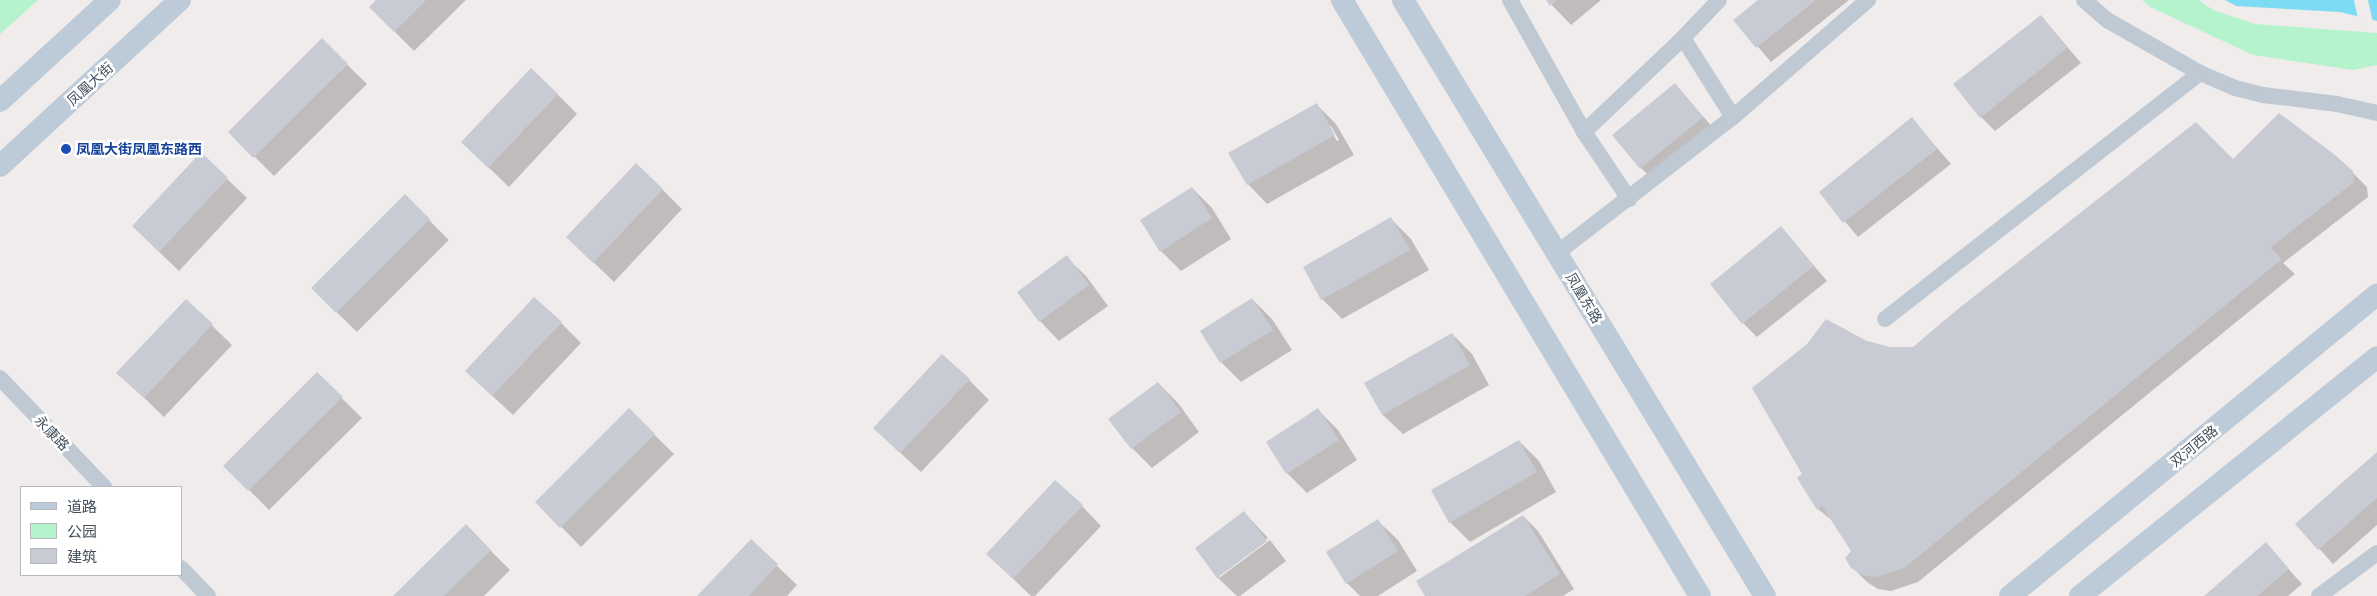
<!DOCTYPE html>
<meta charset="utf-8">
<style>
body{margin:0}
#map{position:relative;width:2377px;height:596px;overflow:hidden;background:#f0ecec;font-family:"PT Sans Narrow","Noto Sans SC",sans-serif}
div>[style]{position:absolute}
.green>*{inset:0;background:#b5f3cd}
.water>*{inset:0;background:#7edbf4}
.pier>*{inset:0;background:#f0ecec}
.shadow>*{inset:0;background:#0003}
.building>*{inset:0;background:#c8cbd3}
.street>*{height:16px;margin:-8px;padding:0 8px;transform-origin:8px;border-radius:8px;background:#bec9d4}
.secondary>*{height:22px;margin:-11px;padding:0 11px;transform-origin:11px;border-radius:11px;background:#bdcad8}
.dots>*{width:14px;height:14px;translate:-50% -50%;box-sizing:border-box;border:2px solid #fff;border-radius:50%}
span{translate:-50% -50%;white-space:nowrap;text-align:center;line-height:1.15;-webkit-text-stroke:5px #fff;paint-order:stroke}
.street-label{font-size:14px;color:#43505c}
.transit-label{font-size:14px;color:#164399;font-weight:700}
.left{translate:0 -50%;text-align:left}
.legend{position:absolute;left:20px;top:486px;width:162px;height:90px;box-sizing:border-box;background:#fff;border:1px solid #b4b9be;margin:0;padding:6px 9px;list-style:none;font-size:15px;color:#43505c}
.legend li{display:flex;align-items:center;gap:10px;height:25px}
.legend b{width:25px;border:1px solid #b4b9be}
</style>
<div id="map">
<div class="green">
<i style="clip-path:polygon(0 0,38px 0,0 34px)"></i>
<i style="clip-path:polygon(2142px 0,2199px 0,2213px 10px,2255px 24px,2377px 33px,2377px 65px,2353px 70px,2253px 55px,2150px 7px)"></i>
</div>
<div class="water">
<i style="clip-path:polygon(2225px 0,2377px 0,2377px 21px,2340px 12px,2236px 6px)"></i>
</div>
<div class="pier">
<i style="clip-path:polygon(2354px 0,2368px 0,2373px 23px,2358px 19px)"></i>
</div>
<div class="shadow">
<i style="clip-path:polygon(378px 0,466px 0,414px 51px,370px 7px)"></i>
<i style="clip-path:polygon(1547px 0,1601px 0,1571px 25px)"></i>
<i style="clip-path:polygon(1760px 0,1849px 0,1771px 62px,1735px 20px)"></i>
<i style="clip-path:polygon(2041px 16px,2081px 63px,1995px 131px,1981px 117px)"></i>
<i style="clip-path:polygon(322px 40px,367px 84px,274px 176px,230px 132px)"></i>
<i style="clip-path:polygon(1675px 84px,1714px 129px,1652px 179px,1641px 168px)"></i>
<i style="clip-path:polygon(557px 94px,577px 114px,509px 187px,483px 162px)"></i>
<i style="clip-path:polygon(evenodd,1316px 104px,1336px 124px,1354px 155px,1267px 204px,1248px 184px,1316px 104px,1328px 126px,1331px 126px,1339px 140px,1337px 141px,1328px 126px)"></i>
<i style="clip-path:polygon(1912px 119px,1951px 164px,1858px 237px,1820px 192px)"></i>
<i style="clip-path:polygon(2233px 161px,2352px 172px,2367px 187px,2368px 197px,2283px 263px,2295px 274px,1918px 582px,1891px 591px,1878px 589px,1867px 582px,1852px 567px,1852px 552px,1834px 522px,1818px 509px,1804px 475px,1867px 343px,1889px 348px,1913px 348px)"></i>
<i style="clip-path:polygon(227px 179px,247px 198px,179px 271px,153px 246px)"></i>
<i style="clip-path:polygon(1192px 188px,1212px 208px,1231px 239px,1181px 271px,1161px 251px)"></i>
<i style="clip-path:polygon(662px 189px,682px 209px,614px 282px,588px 257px)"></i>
<i style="clip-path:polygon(405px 196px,449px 240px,357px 332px,312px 288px)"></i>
<i style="clip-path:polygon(1391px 219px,1411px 239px,1429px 270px,1342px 319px,1322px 299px)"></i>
<i style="clip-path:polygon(1781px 227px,1827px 281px,1757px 337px,1743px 323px)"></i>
<i style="clip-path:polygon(1066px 257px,1086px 276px,1108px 306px,1059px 341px,1040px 321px)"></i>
<i style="clip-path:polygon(1252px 299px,1272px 319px,1292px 350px,1241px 382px,1221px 362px)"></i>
<i style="clip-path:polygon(186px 300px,232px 345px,164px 417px,138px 392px)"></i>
<i style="clip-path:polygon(561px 323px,581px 343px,513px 415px,486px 390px)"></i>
<i style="clip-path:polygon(1452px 334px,1472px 354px,1489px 385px,1403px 434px,1383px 415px,1366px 383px)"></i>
<i style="clip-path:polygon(317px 374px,362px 418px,269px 510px,225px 466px)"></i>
<i style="clip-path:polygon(969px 380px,989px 400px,921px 472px,894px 447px)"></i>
<i style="clip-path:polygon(1158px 383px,1178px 403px,1199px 432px,1152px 468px,1132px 448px,1110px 419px)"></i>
<i style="clip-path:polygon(629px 410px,674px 454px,581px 547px,537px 502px)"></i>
<i style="clip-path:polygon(1318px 410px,1338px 430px,1357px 460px,1307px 493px,1287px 473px)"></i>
<i style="clip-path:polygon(1519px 441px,1539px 461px,1556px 492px,1470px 542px,1450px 522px)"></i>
<i style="clip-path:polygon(2377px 453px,2377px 525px,2333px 564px,2297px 524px)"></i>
<i style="clip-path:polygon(1082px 506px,1101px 526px,1035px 596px,1031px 596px,1007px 573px)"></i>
<i style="clip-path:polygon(1244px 512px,1268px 538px,1219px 575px,1219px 578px,1270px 540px,1286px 561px,1240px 596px,1237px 596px,1218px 578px,1197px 548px)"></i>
<i style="clip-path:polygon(1523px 516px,1538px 531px,1574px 589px,1563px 596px,1427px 596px)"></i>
<i style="clip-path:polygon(1378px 521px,1398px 540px,1417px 571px,1378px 596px,1360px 596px,1347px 583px,1328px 553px)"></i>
<i style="clip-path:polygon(466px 526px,510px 570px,484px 596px,395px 596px)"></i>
<i style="clip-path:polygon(751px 541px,797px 585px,787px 596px,699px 596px)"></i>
<i style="clip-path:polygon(2266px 544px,2302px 584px,2288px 596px,2206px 596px)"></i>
</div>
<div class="building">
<i style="clip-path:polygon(376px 0,426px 0,394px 32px,369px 7px)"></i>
<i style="clip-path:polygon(1546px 0,1557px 0,1550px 6px)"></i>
<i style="clip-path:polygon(1758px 0,1816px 0,1756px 48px,1733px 20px)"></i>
<i style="clip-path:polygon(2041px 15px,2067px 48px,1980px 118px,1953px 84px)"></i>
<i style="clip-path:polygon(322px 38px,348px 64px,253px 158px,228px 132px)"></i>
<i style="clip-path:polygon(531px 68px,558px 94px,488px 168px,461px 142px)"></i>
<i style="clip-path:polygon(1675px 83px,1703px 117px,1640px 169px,1612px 135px)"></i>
<i style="clip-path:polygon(1317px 103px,1335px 135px,1247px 185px,1228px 153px)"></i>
<i style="clip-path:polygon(2279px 113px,2335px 155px,2353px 171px,2354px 182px,2270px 248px,2282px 259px,1904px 568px,1876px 577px,1862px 575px,1851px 568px,1845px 558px,1851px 551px,1822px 506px,1817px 510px,1797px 478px,1802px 474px,1752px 388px,1807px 344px,1826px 319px,1867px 341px,1890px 347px,1913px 347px,1958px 309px,2196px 122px,2233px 159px)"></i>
<i style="clip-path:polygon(1912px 117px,1937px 149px,1843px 223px,1819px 192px)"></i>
<i style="clip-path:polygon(201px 152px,228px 178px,159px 252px,132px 226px)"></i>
<i style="clip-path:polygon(636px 163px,663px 189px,593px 263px,566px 237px)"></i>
<i style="clip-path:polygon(1192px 187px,1212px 218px,1160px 252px,1140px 220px)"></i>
<i style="clip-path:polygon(405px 194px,430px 219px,336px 313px,311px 288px)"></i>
<i style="clip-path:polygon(1391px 217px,1410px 250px,1321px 300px,1303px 267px)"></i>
<i style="clip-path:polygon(1781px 226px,1814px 266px,1742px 324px,1710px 284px)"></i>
<i style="clip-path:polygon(1067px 255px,1089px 285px,1039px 322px,1017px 292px)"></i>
<i style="clip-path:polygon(534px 297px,562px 322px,492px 396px,465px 371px)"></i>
<i style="clip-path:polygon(1252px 298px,1273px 330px,1220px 363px,1200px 331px)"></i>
<i style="clip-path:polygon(186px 299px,213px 324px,144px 398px,116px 373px)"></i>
<i style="clip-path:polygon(1452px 333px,1470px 365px,1382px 415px,1364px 383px)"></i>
<i style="clip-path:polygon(942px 354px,970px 379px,900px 453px,873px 428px)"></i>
<i style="clip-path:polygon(317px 372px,343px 397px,248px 491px,223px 466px)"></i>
<i style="clip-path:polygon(1158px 382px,1181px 412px,1131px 449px,1108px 419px)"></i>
<i style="clip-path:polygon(629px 408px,655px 434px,560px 528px,535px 502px)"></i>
<i style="clip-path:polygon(1318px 408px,1339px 440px,1286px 474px,1266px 442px)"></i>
<i style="clip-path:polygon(1519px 440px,1537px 472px,1449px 523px,1431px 490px)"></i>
<i style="clip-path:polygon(2377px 452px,2377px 498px,2318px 550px,2295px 524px)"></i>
<i style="clip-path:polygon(1055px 480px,1083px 505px,1013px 579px,986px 554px)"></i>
<i style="clip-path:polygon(1244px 511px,1267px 541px,1217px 578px,1195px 548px)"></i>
<i style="clip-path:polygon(1523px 515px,1560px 574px,1525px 596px,1425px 596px,1416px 581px)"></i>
<i style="clip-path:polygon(1378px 519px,1398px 551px,1346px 584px,1326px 552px)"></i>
<i style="clip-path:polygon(466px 524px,491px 550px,444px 596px,393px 596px)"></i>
<i style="clip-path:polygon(751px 539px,778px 564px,749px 596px,697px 596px)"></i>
<i style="clip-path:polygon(2266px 542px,2289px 569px,2257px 596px,2204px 596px)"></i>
</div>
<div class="street">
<i style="left:1510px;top:0;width:151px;rotate:60.7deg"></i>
<i style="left:1584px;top:132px;width:81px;rotate:56.1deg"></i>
<i style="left:2084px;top:0;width:30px;rotate:41deg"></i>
<i style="left:2107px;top:20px;width:107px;rotate:29.7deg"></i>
<i style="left:2200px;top:73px;width:38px;rotate:23deg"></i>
<i style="left:2235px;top:88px;width:29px;rotate:14deg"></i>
<i style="left:2263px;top:95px;width:75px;rotate:6.9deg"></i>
<i style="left:2337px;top:104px;width:41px;rotate:12.7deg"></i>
<i style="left:1683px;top:38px;width:93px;rotate:57.7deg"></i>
<i style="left:1584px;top:132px;width:137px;rotate:-43.5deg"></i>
<i style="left:1683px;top:38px;width:52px;rotate:-46.5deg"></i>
<i style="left:1557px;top:253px;width:222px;rotate:-37.7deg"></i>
<i style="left:1733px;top:117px;width:179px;rotate:-40.9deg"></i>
<i style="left:1885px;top:319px;width:400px;rotate:-38deg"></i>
<i style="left:0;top:378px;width:151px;rotate:46.3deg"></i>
<i style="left:181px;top:568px;width:39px;rotate:46deg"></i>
<i style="left:2319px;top:596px;width:72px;rotate:-36.6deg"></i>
</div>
<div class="secondary">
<i style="left:1342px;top:0;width:695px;rotate:59.01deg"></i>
<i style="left:1403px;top:0;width:697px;rotate:58.73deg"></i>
<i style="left:0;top:101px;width:149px;rotate:-42.6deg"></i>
<i style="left:0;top:166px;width:245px;rotate:-42.7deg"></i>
<i style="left:2010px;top:596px;width:475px;rotate:-39.4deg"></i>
<i style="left:2080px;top:596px;width:381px;rotate:-38.8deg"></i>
</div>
<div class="dots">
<i style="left:66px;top:149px;background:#1a4fb4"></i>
</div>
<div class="street-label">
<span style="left:90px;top:84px;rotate:-42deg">凤凰大街</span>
<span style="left:1584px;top:298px;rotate:59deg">凤凰东路</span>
<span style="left:52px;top:433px;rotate:46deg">永康路</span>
<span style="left:2194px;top:446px;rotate:-39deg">双河西路</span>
</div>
<div class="transit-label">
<span class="left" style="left:76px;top:149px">凤凰大街凤凰东路西</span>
</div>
<ul class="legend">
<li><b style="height:6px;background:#bdcad8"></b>道路</li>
<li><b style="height:14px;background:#b5f3cd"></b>公园</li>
<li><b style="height:14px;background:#c8cbd3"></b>建筑</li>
</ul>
</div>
